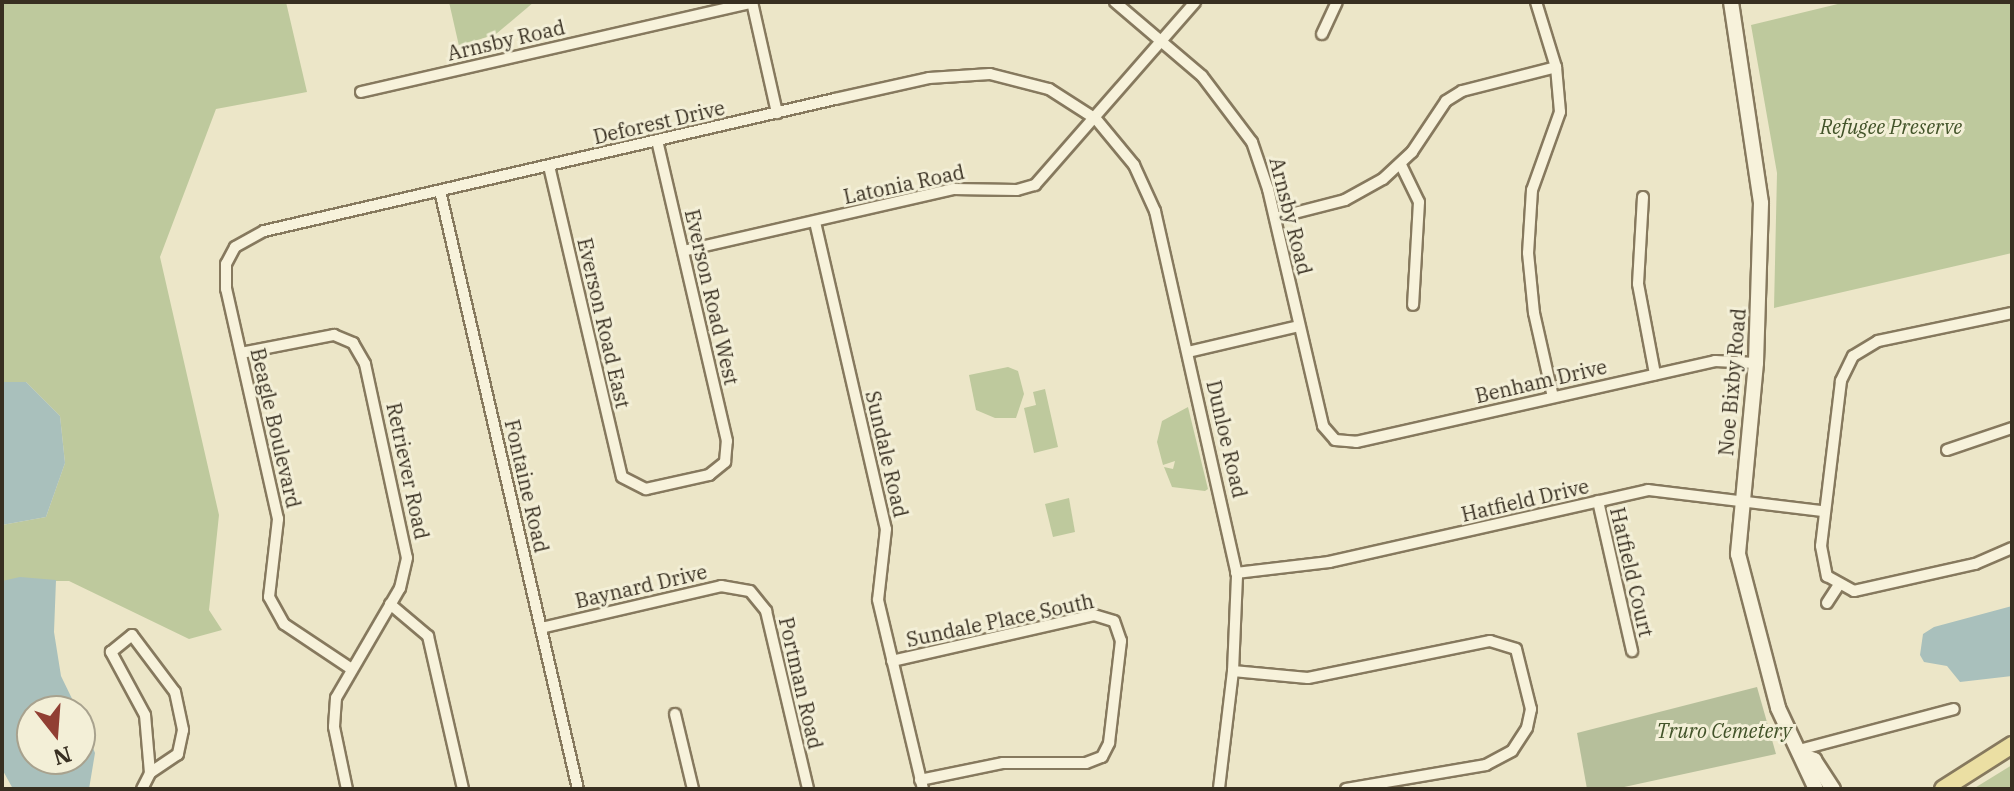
<!DOCTYPE html>
<style>
body{margin:0}
#map{position:relative;width:2014px;height:791px;overflow:hidden;background:#ece6c8;font-family:"IBM Plex Serif",serif}
div>[style]{position:absolute}
.green>*{inset:0;background:#bec99d}
.cemetery>*{inset:0;background:#b6bf9b}
.water>*{inset:0;background:#a9c0bc}
.roads{filter:drop-shadow(2px 0 #86795e) drop-shadow(-2px 0 #86795e) drop-shadow(0 2px #86795e) drop-shadow(0 -2px #86795e)}
.street>*{height:10px;margin:-5px;padding:0 5px;transform-origin:5px;border-radius:5px;background:#f7f2db}
.secondary>*{height:14px;margin:-7px;padding:0 7px;transform-origin:7px;border-radius:7px;background:#f7f2db}
.primary>*{height:16px;margin:-8px;padding:0 8px;transform-origin:8px;border-radius:8px;background:#ebdfa3}
span{translate:-50% -50%;white-space:nowrap;text-align:center;line-height:1.15;-webkit-text-stroke:6px #f3efd7;paint-order:stroke}
.street-label{font-size:20px;color:#382f21}
.park-label{font-size:20px;color:#425329;font-style:italic}
.frame{position:absolute;inset:0;border:4px solid #382f21;pointer-events:none}
.north{position:absolute;left:16px;top:695px;width:80px;height:80px;box-sizing:border-box;background:#f3efd7;border:2px solid #a8a28e;border-radius:50%;rotate:163deg;font-size:22px;font-weight:700;line-height:32px;text-align:center;color:#382f21}
.north::after{content:'';display:block;margin:auto;width:28px;height:36px;background:#913f33;clip-path:polygon(50% 0,100% 100%,50% 72%,0 100%)}
</style>
<div id="map">
<div class="green">
<i style="clip-path:polygon(2px 2px,286px 2px,307px 92px,216px 109px,160px 257px,219px 515px,209px 610px,222px 630px,189px 639px,69px 581px,2px 581px,2px 525px,46px 517px,65px 463px,60px 416px,26px 382px,2px 382px)"></i>
<i style="clip-path:polygon(449px 2px,534px 2px,496px 34px,459px 46px)"></i>
<i style="clip-path:polygon(1846px 2px,2012px 2px,2012px 253px,1774px 308px,1777px 173px,1751px 25px)"></i>
<i style="clip-path:polygon(1008px 367px,1018px 371px,1024px 394px,1016px 418px,995px 418px,976px 410px,969px 375px)"></i>
<i style="clip-path:polygon(1045px 389px,1058px 447px,1034px 453px,1024px 408px,1036px 405px,1033px 392px)"></i>
<i style="clip-path:polygon(1188px 407px,1208px 489px,1205px 491px,1172px 487px,1164px 467px,1173px 469px,1175px 461px,1163px 465px,1157px 442px,1162px 421px)"></i>
<i style="clip-path:polygon(1069px 498px,1075px 532px,1053px 537px,1045px 504px)"></i>
<i style="clip-path:polygon(2012px 765px,2012px 789px,1973px 789px)"></i>
</div>
<div class="cemetery">
<i style="clip-path:polygon(1757px 687px,1776px 754px,1615px 789px,1587px 789px,1577px 733px)"></i>
</div>
<div class="water">
<i style="clip-path:polygon(2px 382px,26px 382px,60px 416px,65px 463px,46px 517px,2px 525px)"></i>
<i style="clip-path:polygon(20px 577px,56px 580px,54px 632px,61px 676px,78px 711px,32px 711px,32px 759px,80px 759px,80px 715px,95px 753px,89px 789px,13px 789px,2px 769px,2px 581px)"></i>
<i style="clip-path:polygon(2012px 606px,2012px 676px,1960px 682px,1947px 666px,1924px 662px,1920px 655px,1923px 634px,1934px 627px)"></i>
</div>
<div class="roads">
<div class="street">
<i style="left:752px;top:2px;width:114px;rotate:77.3deg"></i>
<i style="left:1115px;top:2px;width:114px;rotate:40.4deg"></i>
<i style="left:1202px;top:76px;width:83px;rotate:52.9deg"></i>
<i style="left:1252px;top:142px;width:50px;rotate:71.2deg"></i>
<i style="left:1268px;top:189px;width:243px;rotate:76.9deg"></i>
<i style="left:1323px;top:426px;width:18px;rotate:49deg"></i>
<i style="left:1335px;top:440px;width:21px;rotate:5deg"></i>
<i style="left:1356px;top:442px;width:368px;rotate:-12.7deg"></i>
<i style="left:1715px;top:361px;width:41px;rotate:2.8deg"></i>
<i style="left:1536px;top:2px;width:68px;rotate:72.9deg"></i>
<i style="left:1556px;top:67px;width:45px;rotate:84.9deg"></i>
<i style="left:1560px;top:112px;width:83px;rotate:109.7deg"></i>
<i style="left:1532px;top:190px;width:63px;rotate:93.6deg"></i>
<i style="left:1528px;top:253px;width:60px;rotate:84.3deg"></i>
<i style="left:1534px;top:313px;width:86px;rotate:77.3deg"></i>
<i style="left:1322px;top:34px;width:35px;rotate:-65deg"></i>
<i style="left:361px;top:92px;width:402px;rotate:-12.9deg"></i>
<i style="left:1401px;top:165px;width:41px;rotate:64.1deg"></i>
<i style="left:1419px;top:202px;width:103px;rotate:93.3deg"></i>
<i style="left:549px;top:166px;width:319px;rotate:76.8deg"></i>
<i style="left:622px;top:477px;width:27px;rotate:27deg"></i>
<i style="left:646px;top:489px;width:65px;rotate:-12.5deg"></i>
<i style="left:709px;top:475px;width:21px;rotate:-39deg"></i>
<i style="left:725px;top:462px;width:21px;rotate:-85deg"></i>
<i style="left:727px;top:441px;width:309px;rotate:-103.1deg"></i>
<i style="left:440px;top:191px;width:614px;rotate:77.01deg"></i>
<i style="left:1643px;top:197px;width:87px;rotate:93.3deg"></i>
<i style="left:1638px;top:284px;width:92px;rotate:79.3deg"></i>
<i style="left:1275px;top:218px;width:72px;rotate:-14.4deg"></i>
<i style="left:1345px;top:200px;width:43px;rotate:-28.9deg"></i>
<i style="left:1383px;top:179px;width:40px;rotate:-43deg"></i>
<i style="left:1412px;top:152px;width:61px;rotate:-56.3deg"></i>
<i style="left:1446px;top:101px;width:19px;rotate:-32deg"></i>
<i style="left:1462px;top:91px;width:97px;rotate:-14.3deg"></i>
<i style="left:815px;top:222px;width:315px;rotate:77deg"></i>
<i style="left:886px;top:529px;width:71px;rotate:96.4deg"></i>
<i style="left:878px;top:600px;width:194px;rotate:76.6deg"></i>
<i style="left:683px;top:251px;width:277px;rotate:-12.9deg"></i>
<i style="left:953px;top:189px;width:64px;rotate:0.9deg"></i>
<i style="left:1017px;top:190px;width:19px;rotate:-16deg"></i>
<i style="left:1035px;top:185px;width:243px;rotate:-48.8deg"></i>
<i style="left:2012px;top:313px;width:137px;rotate:168.2deg"></i>
<i style="left:1878px;top:341px;width:29px;rotate:149deg"></i>
<i style="left:1853px;top:356px;width:28px;rotate:116deg"></i>
<i style="left:1841px;top:381px;width:166px;rotate:96.9deg"></i>
<i style="left:1821px;top:546px;width:31px;rotate:79deg"></i>
<i style="left:1827px;top:576px;width:31px;rotate:29deg"></i>
<i style="left:1854px;top:591px;width:124px;rotate:-12.6deg"></i>
<i style="left:1975px;top:564px;width:40px;rotate:-23.4deg"></i>
<i style="left:1188px;top:352px;width:114px;rotate:-13.2deg"></i>
<i style="left:241px;top:353px;width:95px;rotate:-11deg"></i>
<i style="left:334px;top:335px;width:21px;rotate:23deg"></i>
<i style="left:353px;top:343px;width:24px;rotate:60deg"></i>
<i style="left:365px;top:364px;width:198px;rotate:77.8deg"></i>
<i style="left:407px;top:558px;width:31px;rotate:103deg"></i>
<i style="left:400px;top:588px;width:127px;rotate:120.2deg"></i>
<i style="left:336px;top:698px;width:29px;rotate:94deg"></i>
<i style="left:334px;top:727px;width:63px;rotate:78.2deg"></i>
<i style="left:1947px;top:450px;width:69px;rotate:-18.7deg"></i>
<i style="left:1598px;top:501px;width:154px;rotate:77.2deg"></i>
<i style="left:1236px;top:573px;width:94px;rotate:-6.7deg"></i>
<i style="left:1329px;top:562px;width:327px;rotate:-12.7deg"></i>
<i style="left:1648px;top:490px;width:175px;rotate:6.9deg"></i>
<i style="left:1827px;top:603px;width:20px;rotate:-57deg"></i>
<i style="left:390px;top:604px;width:50px;rotate:40.1deg"></i>
<i style="left:428px;top:636px;width:157px;rotate:77.1deg"></i>
<i style="left:541px;top:628px;width:185px;rotate:-13.1deg"></i>
<i style="left:721px;top:586px;width:29px;rotate:10deg"></i>
<i style="left:750px;top:591px;width:26px;rotate:51deg"></i>
<i style="left:766px;top:611px;width:183px;rotate:76.7deg"></i>
<i style="left:892px;top:661px;width:207px;rotate:-12.8deg"></i>
<i style="left:1094px;top:615px;width:21px;rotate:17deg"></i>
<i style="left:350px;top:668px;width:79px;rotate:-146.3deg"></i>
<i style="left:284px;top:624px;width:31px;rotate:-119deg"></i>
<i style="left:269px;top:597px;width:79px;rotate:-83.4deg"></i>
<i style="left:278px;top:519px;width:236px;rotate:-102.7deg"></i>
<i style="left:226px;top:289px;width:25px;rotate:-90deg"></i>
<i style="left:226px;top:264px;width:19px;rotate:-62deg"></i>
<i style="left:235px;top:247px;width:33px;rotate:-29deg"></i>
<i style="left:264px;top:231px;width:586px;rotate:-13.02deg"></i>
<i style="left:835px;top:99px;width:96px;rotate:-12.6deg"></i>
<i style="left:929px;top:78px;width:61px;rotate:-3.8deg"></i>
<i style="left:990px;top:74px;width:61px;rotate:14.3deg"></i>
<i style="left:1049px;top:89px;width:56px;rotate:32.6deg"></i>
<i style="left:1096px;top:119px;width:60px;rotate:50.4deg"></i>
<i style="left:1134px;top:165px;width:51px;rotate:65.5deg"></i>
<i style="left:1155px;top:211px;width:374px;rotate:77.3deg"></i>
<i style="left:1237px;top:576px;width:95px;rotate:92.4deg"></i>
<i style="left:1233px;top:671px;width:119px;rotate:96.8deg"></i>
<i style="left:1233px;top:671px;width:75px;rotate:5.3deg"></i>
<i style="left:1308px;top:678px;width:186px;rotate:-11.5deg"></i>
<i style="left:1490px;top:641px;width:27px;rotate:17deg"></i>
<i style="left:1516px;top:649px;width:62px;rotate:76deg"></i>
<i style="left:1531px;top:709px;width:19px;rotate:102deg"></i>
<i style="left:1527px;top:728px;width:27px;rotate:123deg"></i>
<i style="left:1512px;top:751px;width:30px;rotate:152deg"></i>
<i style="left:1486px;top:765px;width:142px;rotate:170.3deg"></i>
<i style="left:675px;top:714px;width:77px;rotate:76.5deg"></i>
<i style="left:1799px;top:750px;width:160px;rotate:-14.8deg"></i>
<i style="left:920px;top:780px;width:85px;rotate:-11.6deg"></i>
<i style="left:1003px;top:763px;width:83px"></i>
<i style="left:1086px;top:763px;width:17px;rotate:-21deg"></i>
<i style="left:1102px;top:757px;width:16px;rotate:-63deg"></i>
<i style="left:1109px;top:743px;width:103px;rotate:-83.3deg"></i>
<i style="left:1121px;top:641px;width:21px;rotate:-109deg"></i>
<i style="left:142px;top:789px;width:18px;rotate:-63deg"></i>
<i style="left:150px;top:773px;width:58px;rotate:-94.9deg"></i>
<i style="left:145px;top:715px;width:72px;rotate:-118.4deg"></i>
<i style="left:111px;top:652px;width:27px;rotate:-39deg"></i>
<i style="left:132px;top:635px;width:71px;rotate:53deg"></i>
<i style="left:175px;top:692px;width:39px;rotate:78deg"></i>
<i style="left:183px;top:730px;width:25px;rotate:102deg"></i>
<i style="left:178px;top:754px;width:34px;rotate:146deg"></i>
</div>
<div class="secondary">
<i style="left:1731px;top:2px;width:203px;rotate:81.5deg"></i>
<i style="left:1761px;top:203px;width:160px;rotate:91.8deg"></i>
<i style="left:1756px;top:363px;width:192px;rotate:95.4deg"></i>
<i style="left:1738px;top:554px;width:159px;rotate:75.4deg"></i>
<i style="left:1778px;top:708px;width:89px;rotate:64.9deg"></i>
<i style="left:1802px;top:756px;width:13px;rotate:18deg"></i>
<i style="left:1814px;top:760px;width:35px;rotate:57deg"></i>
</div>
<div class="primary">
<i style="left:1943px;top:789px;width:82px;rotate:-32.5deg"></i>
</div>
</div>
<div class="street-label">
<span style="left:506px;top:40px;rotate:-13deg">Arnsby Road</span>
<span style="left:659px;top:122px;rotate:-13deg">Deforest Drive</span>
<span style="left:904px;top:184px;rotate:-12deg">Latonia Road</span>
<span style="left:1291px;top:216px;rotate:76deg">Arnsby Road</span>
<span style="left:712px;top:297px;rotate:77deg">Everson Road West</span>
<span style="left:604px;top:323px;rotate:77deg">Everson Road East</span>
<span style="left:1541px;top:381px;rotate:-13deg">Benham Drive</span>
<span style="left:1732px;top:382px;rotate:-85deg">Noe Bixby Road</span>
<span style="left:276px;top:428px;rotate:77deg">Beagle Boulevard</span>
<span style="left:1227px;top:439px;rotate:77deg">Dunloe Road</span>
<span style="left:887px;top:454px;rotate:77deg">Sundale Road</span>
<span style="left:408px;top:471px;rotate:78deg">Retriever Road</span>
<span style="left:527px;top:486px;rotate:77deg">Fontaine Road</span>
<span style="left:1525px;top:500px;rotate:-13deg">Hatfield Drive</span>
<span style="left:1632px;top:572px;rotate:77deg">Hatfield Court</span>
<span style="left:641px;top:586px;rotate:-13deg">Baynard Drive</span>
<span style="left:1000px;top:620px;rotate:-12deg">Sundale Place South</span>
<span style="left:801px;top:683px;rotate:77deg">Portman Road</span>
</div>
<div class="park-label">
<span style="left:1891px;top:126px">Refugee Preserve</span>
<span style="left:1724px;top:730px">Truro Cemetery</span>
</div>
<div class="frame"></div>
<div class="north">N</div>
</div>
